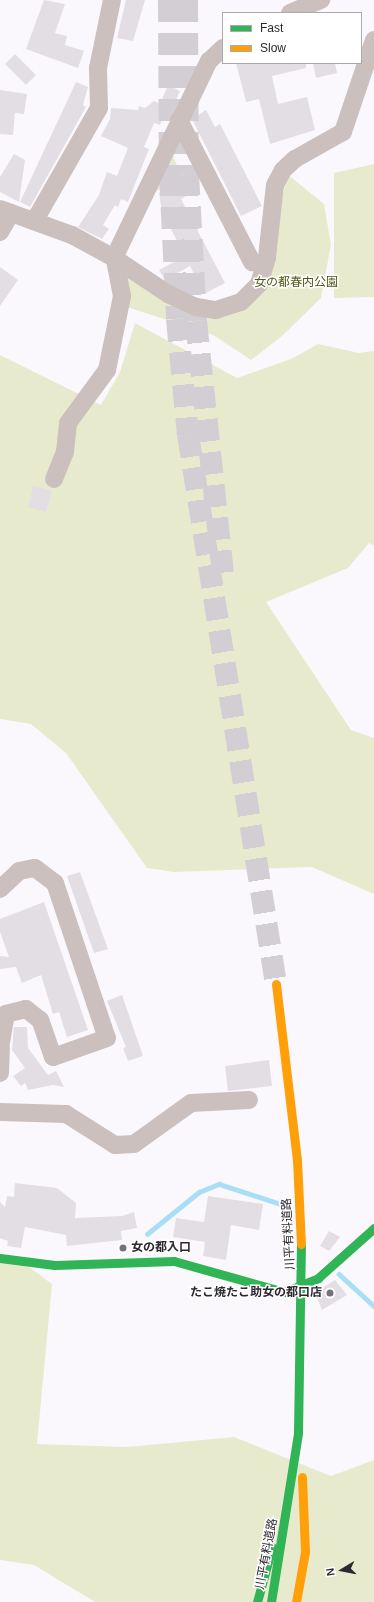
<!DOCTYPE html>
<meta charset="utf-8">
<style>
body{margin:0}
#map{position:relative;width:374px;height:1602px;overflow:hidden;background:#fbf8fd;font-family:Helvetica,"Noto Sans JP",sans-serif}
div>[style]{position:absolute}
.green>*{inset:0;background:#e8eace}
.stream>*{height:4.5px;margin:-2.25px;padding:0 2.25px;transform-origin:2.25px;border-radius:2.25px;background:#a8dff7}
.building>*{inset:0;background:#e3dee3}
.highway-tunnel>*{height:22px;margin-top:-11px;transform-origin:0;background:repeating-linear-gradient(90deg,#d2ced4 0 22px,transparent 0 33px)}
.street>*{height:18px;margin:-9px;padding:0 9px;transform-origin:9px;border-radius:9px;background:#ccc0be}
.fast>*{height:9px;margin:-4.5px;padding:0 4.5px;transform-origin:4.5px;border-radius:4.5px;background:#30b455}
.slow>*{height:9px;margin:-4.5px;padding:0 4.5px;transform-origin:4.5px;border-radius:4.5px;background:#ff9f0a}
.fast-bridge>*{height:9px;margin:-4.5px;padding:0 4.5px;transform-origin:4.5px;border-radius:4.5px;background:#30b455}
.slow-bridge>*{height:9px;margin:-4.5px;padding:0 4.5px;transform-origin:4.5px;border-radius:4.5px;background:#ff9f0a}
.dots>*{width:11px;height:11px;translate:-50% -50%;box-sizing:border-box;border:2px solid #fff;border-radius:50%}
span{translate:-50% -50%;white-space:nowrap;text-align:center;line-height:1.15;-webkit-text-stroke:3px #fff;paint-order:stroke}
.park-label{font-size:12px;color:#525716}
.street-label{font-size:12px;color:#2d282f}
.poi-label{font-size:12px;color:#2d282f;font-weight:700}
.left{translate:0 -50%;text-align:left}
.right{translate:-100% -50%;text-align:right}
.legend{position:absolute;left:222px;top:12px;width:140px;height:52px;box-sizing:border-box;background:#fff;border:1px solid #aba9ac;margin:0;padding:5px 7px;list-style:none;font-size:12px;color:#2d282f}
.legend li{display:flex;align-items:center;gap:8px;height:20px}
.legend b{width:20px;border:1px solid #aba9ac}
.north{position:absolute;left:322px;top:1550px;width:40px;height:40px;-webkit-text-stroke:3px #fff;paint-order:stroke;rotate:260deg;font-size:11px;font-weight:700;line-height:16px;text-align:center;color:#2d282f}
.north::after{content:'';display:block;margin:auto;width:14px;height:18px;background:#2d282f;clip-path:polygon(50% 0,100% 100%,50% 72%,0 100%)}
</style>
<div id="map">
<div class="green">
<i style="clip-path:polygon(171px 151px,181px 175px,154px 193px)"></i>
<i style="clip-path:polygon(374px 164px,374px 297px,334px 298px,334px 173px)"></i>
<i style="clip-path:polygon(287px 174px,324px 204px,331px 245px,321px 298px,282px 336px,251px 360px,213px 335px,127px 307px,125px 274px,183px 311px,264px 289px)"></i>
<i style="clip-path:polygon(135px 323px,237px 378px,291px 359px,318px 344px,359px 353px,374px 351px,374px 546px,369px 543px,348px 568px,266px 602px,351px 730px,374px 738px,374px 894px,312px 867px,174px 872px,147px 868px,66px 753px,31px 724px,0 719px,0 355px,101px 405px,120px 372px)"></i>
<i style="clip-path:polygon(0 1257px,21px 1261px,52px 1284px,37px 1444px,127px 1447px,234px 1437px,331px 1476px,374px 1460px,374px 1602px,95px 1602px,34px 1565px,0 1560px)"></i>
</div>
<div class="stream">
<i style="left:147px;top:1234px;width:67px;rotate:-38.9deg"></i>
<i style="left:199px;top:1192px;width:22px;rotate:-22deg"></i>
<i style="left:219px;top:1184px;width:68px;rotate:17.9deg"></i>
<i style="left:339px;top:1274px;width:47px;rotate:42.4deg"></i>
</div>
<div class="building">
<i style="clip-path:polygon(44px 0,65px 4px,55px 33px,67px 36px,65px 45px,84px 51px,78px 68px,26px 49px)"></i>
<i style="clip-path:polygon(126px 0,145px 0,133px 41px,117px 38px)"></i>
<i style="clip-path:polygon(15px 54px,36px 75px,26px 85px,5px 64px)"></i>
<i style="clip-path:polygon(236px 63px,306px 63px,306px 68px,272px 76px,278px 104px,307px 97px,315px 130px,270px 144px,259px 99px,246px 102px)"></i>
<i style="clip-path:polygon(313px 63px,335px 63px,337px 73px,316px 78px)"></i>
<i style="clip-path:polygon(76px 82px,88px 87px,83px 105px,86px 107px,30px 207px,20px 202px)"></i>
<i style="clip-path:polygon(168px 85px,180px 91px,174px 104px,162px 99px)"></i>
<i style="clip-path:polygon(0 90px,27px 94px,24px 114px,15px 113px,13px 135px,0 134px)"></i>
<i style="clip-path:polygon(154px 101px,167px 106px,160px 125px,154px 123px,144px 147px,149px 149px,128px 202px,121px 199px,118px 207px,115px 205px,103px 225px,109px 229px,102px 239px,78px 227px,99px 195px,107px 172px,117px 176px,128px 148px,101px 136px,110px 119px,111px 108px,138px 110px,139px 106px,145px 108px)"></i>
<i style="clip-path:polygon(206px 110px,215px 127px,220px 124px,262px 206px,241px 216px,192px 119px)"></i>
<i style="clip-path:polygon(14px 154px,25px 160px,19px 202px,0 192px,0 177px)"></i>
<i style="clip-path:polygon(183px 181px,190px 194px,181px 199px,225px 283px,204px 294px,190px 266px,165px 280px,159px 270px,185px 256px,162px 212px,159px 193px)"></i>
<i style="clip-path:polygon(0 267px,18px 280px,0 306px)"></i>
<i style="clip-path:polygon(33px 486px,52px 491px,46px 512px,28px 507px)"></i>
<i style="clip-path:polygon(80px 872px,108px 949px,94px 953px,67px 876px)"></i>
<i style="clip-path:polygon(44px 902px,88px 1030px,67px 1037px,59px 1012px,53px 1014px,41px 975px,22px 983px,16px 967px,0 969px,0 956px,9px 957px,0 932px,0 919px)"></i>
<i style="clip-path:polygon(122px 995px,143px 1056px,128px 1061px,123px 1048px,126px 1047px,107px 1001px)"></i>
<i style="clip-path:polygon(14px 1027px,27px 1027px,28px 1048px,48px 1075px,56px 1071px,64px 1087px,53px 1085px,28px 1090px,25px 1083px,21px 1086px,13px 1076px,25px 1068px,12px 1050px)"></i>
<i style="clip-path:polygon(269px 1060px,272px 1086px,228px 1091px,225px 1066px)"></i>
<i style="clip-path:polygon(15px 1183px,57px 1188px,76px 1203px,75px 1218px,122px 1216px,134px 1212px,137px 1228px,121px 1231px,122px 1240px,67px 1246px,66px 1235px,25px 1227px,21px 1248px,7px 1246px,8px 1241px,0 1238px,0 1202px,5px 1207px,7px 1196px,14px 1197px)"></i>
<i style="clip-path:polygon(208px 1196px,263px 1204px,259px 1230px,231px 1225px,226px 1260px,203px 1256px,205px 1242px,173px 1237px,176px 1218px,204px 1222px)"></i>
<i style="clip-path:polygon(329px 1231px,340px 1237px,329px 1251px,320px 1246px)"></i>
<i style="clip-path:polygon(335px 1280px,347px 1295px,322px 1310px,315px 1293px)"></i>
</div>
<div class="highway-tunnel">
<i style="left:169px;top:0;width:174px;rotate:89.7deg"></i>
<i style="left:170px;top:174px;width:145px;rotate:87.2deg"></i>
<i style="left:177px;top:319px;width:117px;rotate:84.6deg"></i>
<i style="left:188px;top:435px;width:556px;rotate:80.89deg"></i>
<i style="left:187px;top:0;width:174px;rotate:89.7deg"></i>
<i style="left:188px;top:174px;width:147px;rotate:86.9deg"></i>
<i style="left:196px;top:321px;width:263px;rotate:83.9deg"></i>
</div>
<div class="street">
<i style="left:290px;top:13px;width:34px;rotate:-23deg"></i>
<i style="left:179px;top:120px;width:160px;rotate:62.8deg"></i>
<i style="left:0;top:209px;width:77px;rotate:19.9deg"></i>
<i style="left:72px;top:235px;width:48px;rotate:28.7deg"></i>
<i style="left:114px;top:258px;width:65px;rotate:33.7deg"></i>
<i style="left:168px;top:294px;width:31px;rotate:25deg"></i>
<i style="left:196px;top:307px;width:20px;rotate:9deg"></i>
<i style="left:216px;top:310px;width:26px;rotate:-18deg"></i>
<i style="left:241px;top:302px;width:25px;rotate:-45deg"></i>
<i style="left:259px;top:284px;width:28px;rotate:-73deg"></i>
<i style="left:267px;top:257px;width:72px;rotate:-83.7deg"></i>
<i style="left:275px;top:185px;width:17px;rotate:-62deg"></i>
<i style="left:283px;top:170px;width:16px;rotate:-43deg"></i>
<i style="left:295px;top:159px;width:55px;rotate:-29.4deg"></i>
<i style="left:343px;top:132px;width:97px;rotate:-71.4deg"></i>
<i style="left:35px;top:220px;width:129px;rotate:-60.3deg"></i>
<i style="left:99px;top:108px;width:40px;rotate:-91.4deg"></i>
<i style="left:98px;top:68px;width:69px;rotate:-78.4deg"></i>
<i style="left:0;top:232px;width:22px;rotate:-60deg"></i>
<i style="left:114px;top:258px;width:219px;rotate:-64.3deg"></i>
<i style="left:209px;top:61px;width:19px;rotate:-43deg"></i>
<i style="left:54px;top:479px;width:29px;rotate:-68deg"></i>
<i style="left:65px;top:452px;width:29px;rotate:-84deg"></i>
<i style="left:68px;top:423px;width:66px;rotate:-53.7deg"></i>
<i style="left:107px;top:370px;width:76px;rotate:-78.5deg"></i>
<i style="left:122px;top:296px;width:38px;rotate:-101deg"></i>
<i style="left:0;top:889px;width:26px;rotate:-43deg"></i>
<i style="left:19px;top:871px;width:16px;rotate:-11deg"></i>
<i style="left:35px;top:868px;width:25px;rotate:37deg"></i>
<i style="left:55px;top:883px;width:163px;rotate:71.5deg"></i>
<i style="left:107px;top:1038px;width:57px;rotate:160.6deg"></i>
<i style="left:53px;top:1057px;width:39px;rotate:-109deg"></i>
<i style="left:40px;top:1020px;width:18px;rotate:-142deg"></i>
<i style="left:26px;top:1009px;width:21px;rotate:166deg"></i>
<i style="left:6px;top:1014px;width:36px;rotate:100deg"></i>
<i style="left:0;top:1073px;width:24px;rotate:-88deg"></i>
<i style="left:0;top:1112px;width:66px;rotate:1.7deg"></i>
<i style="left:66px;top:1114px;width:58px;rotate:32.3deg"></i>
<i style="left:115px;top:1145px;width:19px;rotate:-3deg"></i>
<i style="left:134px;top:1144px;width:70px;rotate:-35.7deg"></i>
<i style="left:191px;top:1103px;width:58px;rotate:-3deg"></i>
</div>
<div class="fast">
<i style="left:0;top:1258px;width:55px;rotate:7.3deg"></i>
<i style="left:55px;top:1265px;width:119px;rotate:-1.9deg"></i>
<i style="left:174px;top:1261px;width:114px;rotate:15.7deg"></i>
<i style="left:284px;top:1292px;width:37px;rotate:-22deg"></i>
<i style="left:318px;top:1278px;width:75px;rotate:-41.8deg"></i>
<i style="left:257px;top:1602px;width:57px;rotate:-74.7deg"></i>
</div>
<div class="slow">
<i style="left:296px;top:1602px;width:51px;rotate:-79.8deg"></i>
<i style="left:305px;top:1552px;width:75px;rotate:-92.3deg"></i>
</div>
<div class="fast-bridge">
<i style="left:271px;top:1602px;width:171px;rotate:-80.9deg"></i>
<i style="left:298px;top:1433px;width:189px;rotate:-89.1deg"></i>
</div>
<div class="slow-bridge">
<i style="left:276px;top:984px;width:177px;rotate:83.2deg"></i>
<i style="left:297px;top:1160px;width:84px;rotate:87.3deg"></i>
</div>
<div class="dots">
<i style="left:123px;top:1248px;background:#757177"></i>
<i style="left:330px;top:1293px;background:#757177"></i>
</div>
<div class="park-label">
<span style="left:296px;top:283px">女の都春内公園</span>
</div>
<div class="street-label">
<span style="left:289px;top:1234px;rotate:-93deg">川平有料道路</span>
<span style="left:267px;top:1554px;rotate:-79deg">川平有料道路</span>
</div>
<div class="poi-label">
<span class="left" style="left:131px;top:1248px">女の都入口</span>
<span class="right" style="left:322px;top:1293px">たこ焼たこ助女の都口店</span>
</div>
<ul class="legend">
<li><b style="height:5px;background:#30b455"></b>Fast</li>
<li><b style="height:5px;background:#ff9f0a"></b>Slow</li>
</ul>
<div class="north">N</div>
</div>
